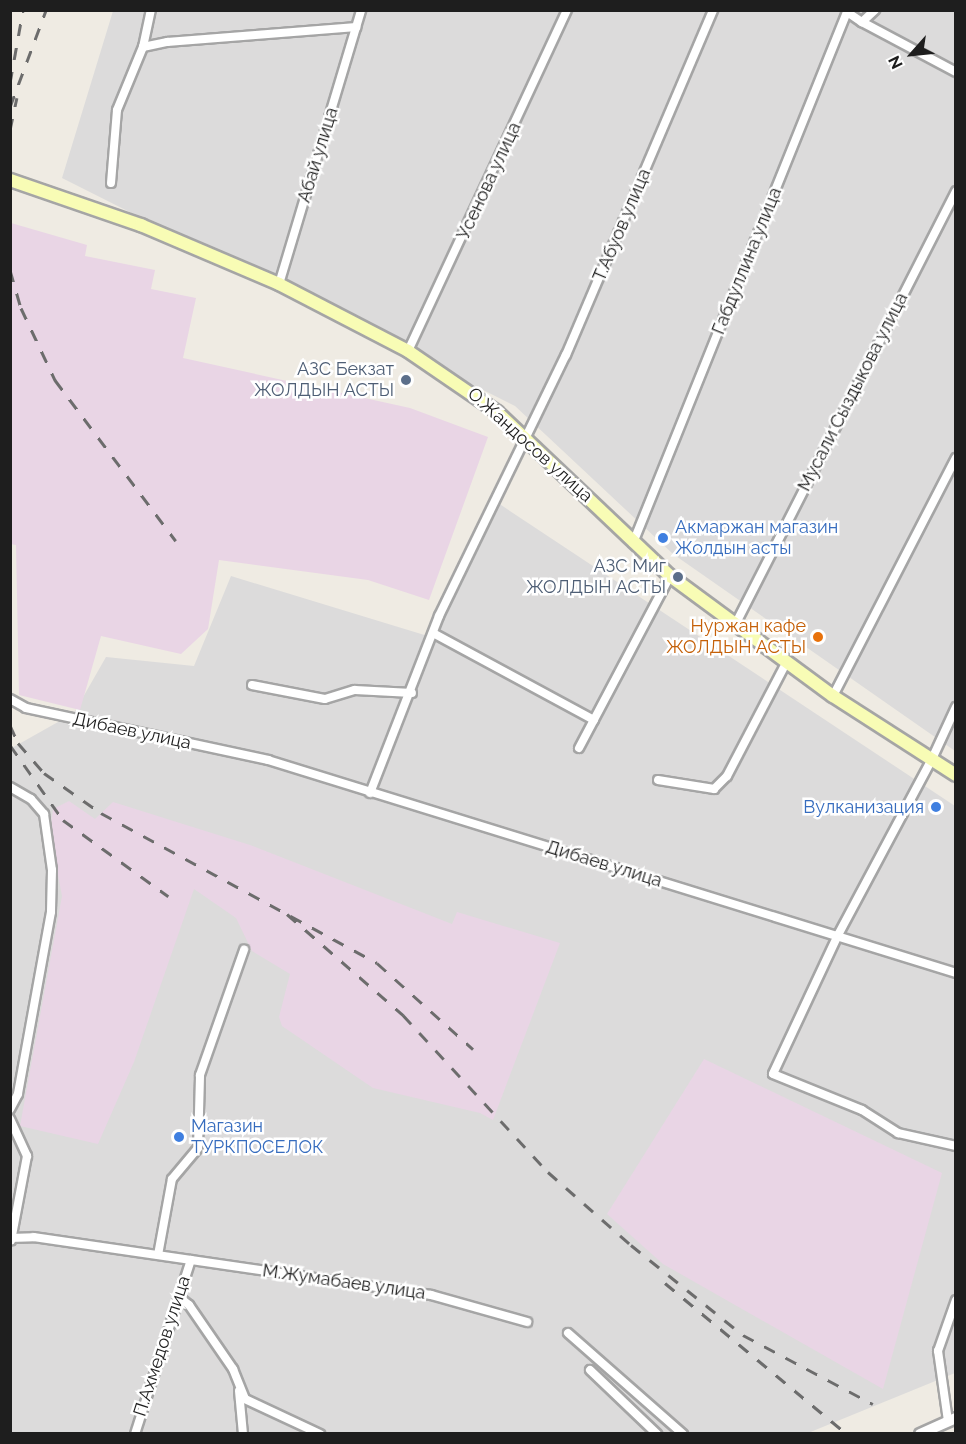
<!DOCTYPE html>
<meta charset="utf-8">
<style>
body{margin:0}
#map{position:relative;width:966px;height:1444px;overflow:hidden;background:#efebe3;font-family:Raleway,sans-serif}
div>[style]{position:absolute}
.residential>*{inset:0;background:#dcdbdb}
.industrial>*{inset:0;background:#e9d5e5}
.roads{filter:drop-shadow(2px 0 #a5a5a5) drop-shadow(-2px 0 #a5a5a5) drop-shadow(0 2px #a5a5a5) drop-shadow(0 -2px #a5a5a5)}
.minor>*{height:8px;margin:-4px;padding:0 4px;transform-origin:4px;border-radius:4px;background:#fff}
.tertiary>*{height:10px;margin:-5px;padding:0 5px;transform-origin:5px;border-radius:5px;background:#fff}
.secondary>*{height:12px;margin:-6px;padding:0 6px;transform-origin:6px;border-radius:6px;background:#f8fcb5}
.rail>*{height:3px;margin-top:-1.5px;transform-origin:0;background:repeating-linear-gradient(90deg,#6c6c6c 0 12px,transparent 0 24px)}
.dots>*{width:16px;height:16px;translate:-50% -50%;box-sizing:border-box;border:3px solid #fff;border-radius:50%}
span{translate:-50% -50%;white-space:nowrap;text-align:center;line-height:1.15;-webkit-text-stroke:5px #fff;paint-order:stroke}
.street-label{font-size:18px;color:#1e1e1e}
.service-label{font-size:18px;color:#4e5e75}
.right{translate:-100% -50%;text-align:right}
.shop-label{font-size:18px;color:#366cbe}
.left{translate:0 -50%;text-align:left}
.food-label{font-size:18px;color:#c56008}
.frame{position:absolute;inset:0;border:12px solid #1e1e1e;pointer-events:none}
.north{position:absolute;left:882px;top:24px;width:60px;height:60px;-webkit-text-stroke:4px #fff;paint-order:stroke;rotate:243deg;font-size:16px;font-weight:700;line-height:24px;text-align:center;color:#1e1e1e}
.north::after{content:'';display:block;margin:auto;width:21px;height:27px;background:#1e1e1e;clip-path:polygon(50% 0,100% 100%,50% 72%,0 100%)}
</style>
<div id="map">
<div class="residential">
<i style="clip-path:polygon(113px 11px,955px 11px,955px 751px,673px 554px,515px 406px,62px 178px)"></i>
<i style="clip-path:polygon(498px 503px,955px 806px,955px 1373px,808px 1433px,11px 1433px,10px 749px,74px 713px,106px 657px,194px 666px,231px 576px,431px 637px)"></i>
</div>
<div class="industrial">
<i style="clip-path:polygon(11px 223px,87px 245px,85px 256px,155px 270px,151px 289px,196px 298px,183px 358px,410px 408px,488px 437px,429px 600px,368px 580px,219px 560px,208px 629px,181px 654px,101px 636px,80px 710px,19px 695px,16px 545px,10px 544px)"></i>
<i style="clip-path:polygon(69px 801px,95px 819px,113px 802px,250px 845px,452px 924px,457px 912px,560px 943px,493px 1120px,480px 1113px,373px 1088px,282px 1026px,279px 1017px,290px 974px,252px 951px,236px 918px,194px 889px,134px 1062px,98px 1144px,20px 1126px,62px 896px,50px 833px,53px 809px)"></i>
<i style="clip-path:polygon(704px 1059px,942px 1173px,883px 1389px,663px 1264px,607px 1214px)"></i>
</div>
<div class="roads">
<div class="minor">
<i style="left:862px;top:22px;width:106px;rotate:28deg"></i>
<i style="left:143px;top:47px;width:25px;rotate:-12deg"></i>
<i style="left:167px;top:42px;width:190px;rotate:-4.5deg"></i>
<i style="left:111px;top:183px;width:73px;rotate:-85.3deg"></i>
<i style="left:117px;top:110px;width:68px;rotate:-67.6deg"></i>
<i style="left:143px;top:47px;width:38px;rotate:-78deg"></i>
<i style="left:279px;top:284px;width:286px;rotate:-73.3deg"></i>
<i style="left:408px;top:351px;width:376px;rotate:-65deg"></i>
<i style="left:633px;top:543px;width:573px;rotate:-68.05deg"></i>
<i style="left:847px;top:12px;width:18px;rotate:34deg"></i>
<i style="left:862px;top:22px;width:18px;rotate:-43deg"></i>
<i style="left:735px;top:625px;width:487px;rotate:-63deg"></i>
<i style="left:433px;top:633px;width:183px;rotate:28.4deg"></i>
<i style="left:252px;top:685px;width:74px;rotate:10.9deg"></i>
<i style="left:325px;top:699px;width:31px;rotate:-17deg"></i>
<i style="left:355px;top:690px;width:57px;rotate:3deg"></i>
<i style="left:833px;top:696px;width:268px;rotate:-62.7deg"></i>
<i style="left:10px;top:699px;width:18px;rotate:29deg"></i>
<i style="left:26px;top:708px;width:248px;rotate:12.1deg"></i>
<i style="left:268px;top:760px;width:720px;rotate:17.2deg"></i>
<i style="left:956px;top:707px;width:57px;rotate:114.8deg"></i>
<i style="left:932px;top:759px;width:200px;rotate:118.1deg"></i>
<i style="left:838px;top:935px;width:153px;rotate:115.1deg"></i>
<i style="left:773px;top:1074px;width:96px;rotate:22deg"></i>
<i style="left:862px;top:1110px;width:43px;rotate:32.6deg"></i>
<i style="left:898px;top:1133px;width:59px;rotate:12.6deg"></i>
<i style="left:579px;top:748px;width:195px;rotate:-62.1deg"></i>
<i style="left:658px;top:780px;width:57px;rotate:9.1deg"></i>
<i style="left:714px;top:789px;width:18px;rotate:-45deg"></i>
<i style="left:727px;top:776px;width:130px;rotate:-62.4deg"></i>
<i style="left:10px;top:787px;width:24px;rotate:30deg"></i>
<i style="left:31px;top:799px;width:20px;rotate:49deg"></i>
<i style="left:44px;top:814px;width:57px;rotate:81.9deg"></i>
<i style="left:52px;top:870px;width:42px;rotate:91.4deg"></i>
<i style="left:51px;top:912px;width:185px;rotate:100.3deg"></i>
<i style="left:18px;top:1094px;width:17px;rotate:118deg"></i>
<i style="left:370px;top:793px;width:190px;rotate:-68.7deg"></i>
<i style="left:439px;top:616px;width:290px;rotate:-64.1deg"></i>
<i style="left:566px;top:355px;width:375px;rotate:-66.9deg"></i>
<i style="left:10px;top:1119px;width:41px;rotate:65.3deg"></i>
<i style="left:27px;top:1156px;width:86px;rotate:100.7deg"></i>
<i style="left:10px;top:1238px;width:24px;rotate:-2deg"></i>
<i style="left:34px;top:1237px;width:401px;rotate:8.3deg"></i>
<i style="left:431px;top:1295px;width:100px;rotate:15.7deg"></i>
<i style="left:158px;top:1255px;width:77px;rotate:-79.6deg"></i>
<i style="left:172px;top:1179px;width:40px;rotate:-50deg"></i>
<i style="left:198px;top:1148px;width:73px;rotate:-88.4deg"></i>
<i style="left:200px;top:1075px;width:133px;rotate:-70.6deg"></i>
<i style="left:179px;top:1297px;width:13px;rotate:39deg"></i>
<i style="left:189px;top:1305px;width:78px;rotate:55.5deg"></i>
<i style="left:233px;top:1369px;width:32px;rotate:68deg"></i>
<i style="left:245px;top:1399px;width:83px;rotate:25deg"></i>
<i style="left:568px;top:1333px;width:153px;rotate:41.3deg"></i>
<i style="left:590px;top:1370px;width:93px;rotate:43.7deg"></i>
<i style="left:239px;top:1391px;width:43px;rotate:84.7deg"></i>
<i style="left:948px;top:1421px;width:71px;rotate:-98.1deg"></i>
<i style="left:938px;top:1351px;width:54px;rotate:-70.6deg"></i>
<i style="left:135px;top:1434px;width:183px;rotate:-72.2deg"></i>
</div>
<div class="tertiary">
<i style="left:920px;top:1434px;width:39px;rotate:-24deg"></i>
</div>
<div class="secondary">
<i style="left:10px;top:180px;width:139px;rotate:19deg"></i>
<i style="left:141px;top:225px;width:150px;rotate:23.1deg"></i>
<i style="left:279px;top:284px;width:145px;rotate:27.4deg"></i>
<i style="left:408px;top:351px;width:108px;rotate:34.4deg"></i>
<i style="left:497px;top:412px;width:238px;rotate:43.5deg"></i>
<i style="left:670px;top:576px;width:202px;rotate:36.4deg"></i>
<i style="left:833px;top:696px;width:146px;rotate:32.7deg"></i>
</div>
</div>
<div class="rail">
<i style="left:10px;top:83px;width:74px;rotate:-79.9deg"></i>
<i style="left:10px;top:107px;width:103px;rotate:-69.6deg"></i>
<i style="left:10px;top:130px;width:33px;rotate:-78deg"></i>
<i style="left:10px;top:270px;width:40px;rotate:74deg"></i>
<i style="left:21px;top:308px;width:80px;rotate:64.7deg"></i>
<i style="left:55px;top:380px;width:201px;rotate:53.1deg"></i>
<i style="left:10px;top:725px;width:20px;rotate:66deg"></i>
<i style="left:18px;top:743px;width:40px;rotate:49deg"></i>
<i style="left:44px;top:773px;width:70px;rotate:35.1deg"></i>
<i style="left:101px;top:813px;width:314px;rotate:28.5deg"></i>
<i style="left:377px;top:963px;width:129px;rotate:41.9deg"></i>
<i style="left:10px;top:745px;width:92px;rotate:54.8deg"></i>
<i style="left:63px;top:820px;width:130px;rotate:35.9deg"></i>
<i style="left:287px;top:914px;width:154px;rotate:41deg"></i>
<i style="left:403px;top:1015px;width:214px;rotate:47.3deg"></i>
<i style="left:548px;top:1172px;width:111px;rotate:41.3deg"></i>
<i style="left:631px;top:1245px;width:144px;rotate:38.8deg"></i>
<i style="left:743px;top:1335px;width:147px;rotate:28deg"></i>
<i style="left:665px;top:1283px;width:236px;rotate:39.7deg"></i>
</div>
<div class="dots">
<i style="left:406px;top:380px;background:#5c6f8a"></i>
<i style="left:663px;top:538px;background:#3f7fe0"></i>
<i style="left:678px;top:577px;background:#5c6f8a"></i>
<i style="left:818px;top:637px;background:#e8710a"></i>
<i style="left:936px;top:807px;background:#3f7fe0"></i>
<i style="left:179px;top:1137px;background:#3f7fe0"></i>
</div>
<div class="street-label">
<span style="left:318px;top:155px;rotate:-73deg">Абай улица</span>
<span style="left:489px;top:181px;rotate:-65deg">Усенова улица</span>
<span style="left:622px;top:225px;rotate:-67deg">Т.Абуов улица</span>
<span style="left:747px;top:261px;rotate:-68deg">Габдуллина улица</span>
<span style="left:853px;top:392px;rotate:-63deg">Мусали Сыздыкова улица</span>
<span style="left:530px;top:445px;rotate:42deg">О.Жандосов улица</span>
<span style="left:132px;top:731px;rotate:12deg">Дибаев улица</span>
<span style="left:604px;top:864px;rotate:17deg">Дибаев улица</span>
<span style="left:344px;top:1282px;rotate:8deg">М.Жумабаев улица</span>
<span style="left:162px;top:1346px;rotate:-72deg">П.Ахмедов улица</span>
</div>
<div class="service-label">
<span class="right" style="left:394px;top:380px">АЗС Бекзат<br>ЖОЛДЫН АСТЫ</span>
<span class="right" style="left:666px;top:577px">АЗС Миг<br>ЖОЛДЫН АСТЫ</span>
</div>
<div class="shop-label">
<span class="left" style="left:675px;top:538px">Акмаржан магазин<br>Жолдын асты</span>
<span class="right" style="left:924px;top:807px">Вулканизация</span>
<span class="left" style="left:191px;top:1137px">Магазин<br>ТУРКПОСЕЛОК</span>
</div>
<div class="food-label">
<span class="right" style="left:806px;top:637px">Нуржан кафе<br>ЖОЛДЫН АСТЫ</span>
</div>
<div class="frame"></div>
<div class="north">N</div>
</div>
